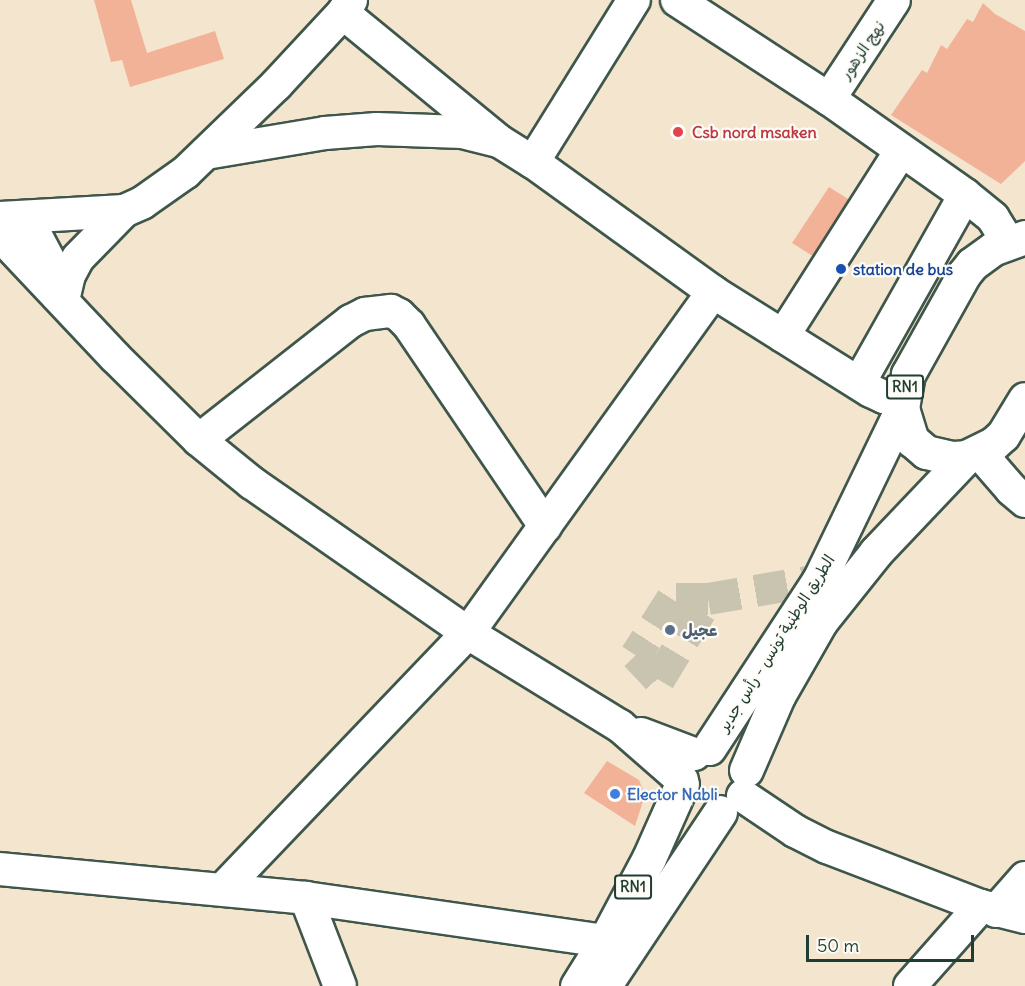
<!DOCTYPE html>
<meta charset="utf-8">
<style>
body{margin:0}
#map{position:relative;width:1025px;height:986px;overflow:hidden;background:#f4e6ce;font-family:Delius,"Playpen Sans Arabic",sans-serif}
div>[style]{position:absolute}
.building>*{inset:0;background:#f1b298}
.minor-tunnel>*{height:32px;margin-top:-16px;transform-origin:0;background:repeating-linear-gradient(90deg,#c9c4af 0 32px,transparent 0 48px)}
.roads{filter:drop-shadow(2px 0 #3f564b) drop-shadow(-2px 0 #3f564b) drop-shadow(0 2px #3f564b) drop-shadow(0 -2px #3f564b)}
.minor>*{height:32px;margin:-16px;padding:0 16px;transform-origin:16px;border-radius:16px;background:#fff}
.major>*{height:33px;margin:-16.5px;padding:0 16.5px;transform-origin:16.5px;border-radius:16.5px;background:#fff}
.dots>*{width:16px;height:16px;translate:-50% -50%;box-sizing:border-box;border:3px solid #fdfcf7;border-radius:50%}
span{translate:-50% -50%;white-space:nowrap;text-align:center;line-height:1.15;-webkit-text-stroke:4.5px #fdfcf7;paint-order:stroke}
.shield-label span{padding:2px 4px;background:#fdfcf7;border:2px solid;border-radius:4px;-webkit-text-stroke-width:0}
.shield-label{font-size:15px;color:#1f3d34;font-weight:700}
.street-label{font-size:16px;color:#1f3d34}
.health-label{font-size:16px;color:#be3a42;font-weight:700}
.left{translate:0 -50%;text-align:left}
.transit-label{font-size:16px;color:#164399;font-weight:700}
.service-label{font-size:16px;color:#4e5e75;font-weight:700}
.shop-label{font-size:16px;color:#366cbe;font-weight:700}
.scale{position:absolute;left:806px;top:935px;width:168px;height:27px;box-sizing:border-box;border:3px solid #1f3d34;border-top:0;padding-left:8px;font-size:18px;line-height:21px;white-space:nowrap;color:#1f3d34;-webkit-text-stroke:4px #fdfcf7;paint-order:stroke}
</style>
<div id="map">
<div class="building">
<i style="clip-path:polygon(94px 0,131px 0,147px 53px,215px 31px,224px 59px,130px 87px,122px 60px,111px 62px)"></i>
<i style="clip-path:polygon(983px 3px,995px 14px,1025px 31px,1025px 161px,1001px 184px,891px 115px,922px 70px,927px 73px,941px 45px,947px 49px,967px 19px,973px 22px)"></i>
<i style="clip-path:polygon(829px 187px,853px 202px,816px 258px,792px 243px)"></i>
<i style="clip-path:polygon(607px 761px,639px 780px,645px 795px,635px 826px,584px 793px)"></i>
</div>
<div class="minor-tunnel">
<i style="left:708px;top:599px;width:36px;rotate:180deg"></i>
<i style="left:672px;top:599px;width:67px;rotate:122.7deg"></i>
<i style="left:636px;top:655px;width:34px;rotate:47deg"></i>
<i style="left:659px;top:680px;width:95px;rotate:-58.8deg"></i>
<i style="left:708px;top:599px;width:113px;rotate:-9.7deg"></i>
</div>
<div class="roads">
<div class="minor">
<i style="left:677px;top:0;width:181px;rotate:33.1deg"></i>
<i style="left:829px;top:99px;width:166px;rotate:35.2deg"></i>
<i style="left:965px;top:195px;width:36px;rotate:39deg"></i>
<i style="left:993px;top:218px;width:28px;rotate:58deg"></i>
<i style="left:343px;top:13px;width:202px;rotate:39.4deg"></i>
<i style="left:499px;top:141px;width:40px;rotate:32deg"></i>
<i style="left:533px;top:162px;width:222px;rotate:35.8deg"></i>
<i style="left:713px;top:292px;width:186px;rotate:32.1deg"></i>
<i style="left:871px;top:391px;width:14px;rotate:25deg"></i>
<i style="left:884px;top:397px;width:19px"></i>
<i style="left:829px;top:99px;width:118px;rotate:-56.7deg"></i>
<i style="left:206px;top:153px;width:121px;rotate:-9.5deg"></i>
<i style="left:325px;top:133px;width:52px;rotate:-4.4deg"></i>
<i style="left:377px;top:129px;width:85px;rotate:2deg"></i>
<i style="left:462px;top:132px;width:34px;rotate:14deg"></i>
<i style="left:533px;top:162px;width:191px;rotate:-58.1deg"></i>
<i style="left:0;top:218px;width:124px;rotate:-3.2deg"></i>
<i style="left:124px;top:211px;width:20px;rotate:-24deg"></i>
<i style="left:142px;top:203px;width:54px;rotate:-35.2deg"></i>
<i style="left:186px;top:172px;width:125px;rotate:-44deg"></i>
<i style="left:276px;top:85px;width:98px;rotate:-47.1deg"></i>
<i style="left:343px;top:13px;width:15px;rotate:-58deg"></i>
<i style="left:27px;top:219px;width:75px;rotate:62.1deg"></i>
<i style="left:0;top:235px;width:168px;rotate:46.7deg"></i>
<i style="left:115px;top:357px;width:118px;rotate:44.7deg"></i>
<i style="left:199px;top:440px;width:68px;rotate:39.1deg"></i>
<i style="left:252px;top:483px;width:263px;rotate:34.8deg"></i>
<i style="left:468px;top:633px;width:178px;rotate:31.5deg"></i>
<i style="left:620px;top:726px;width:82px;rotate:41.1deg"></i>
<i style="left:65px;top:292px;width:17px;rotate:-77deg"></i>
<i style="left:69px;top:275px;width:19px;rotate:-62deg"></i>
<i style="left:78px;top:258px;width:66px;rotate:-45.6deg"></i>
<i style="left:783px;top:336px;width:219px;rotate:-57.5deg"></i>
<i style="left:859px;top:383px;width:216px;rotate:-60.6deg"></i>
<i style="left:199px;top:440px;width:193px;rotate:-38.1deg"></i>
<i style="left:351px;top:321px;width:16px;rotate:-27deg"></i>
<i style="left:365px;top:314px;width:26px;rotate:-7deg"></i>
<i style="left:391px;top:311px;width:9px;rotate:27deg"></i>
<i style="left:399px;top:315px;width:14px;rotate:45deg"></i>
<i style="left:409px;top:325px;width:243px;rotate:55.9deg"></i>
<i style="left:979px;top:452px;width:50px;rotate:49deg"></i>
<i style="left:1012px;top:490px;width:17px;rotate:40deg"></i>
<i style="left:641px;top:734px;width:57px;rotate:20.7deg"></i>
<i style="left:743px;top:796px;width:63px;rotate:33.9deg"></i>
<i style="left:795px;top:831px;width:36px;rotate:27deg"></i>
<i style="left:827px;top:847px;width:165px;rotate:21deg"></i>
<i style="left:981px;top:906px;width:45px;rotate:14deg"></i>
<i style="left:0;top:869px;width:307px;rotate:5.4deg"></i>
<i style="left:306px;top:898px;width:302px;rotate:8.2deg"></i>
<i style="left:223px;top:889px;width:354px;rotate:-46.3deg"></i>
<i style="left:468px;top:633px;width:420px;rotate:-54.3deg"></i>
<i style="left:306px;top:898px;width:94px;rotate:68.9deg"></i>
<i style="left:996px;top:911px;width:44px;rotate:-48.7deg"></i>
<i style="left:910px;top:986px;width:107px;rotate:-48.4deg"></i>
</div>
<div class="major">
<i style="left:1025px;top:237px;width:33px;rotate:160deg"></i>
<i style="left:994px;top:248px;width:27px;rotate:144deg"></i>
<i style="left:972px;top:264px;width:13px;rotate:129deg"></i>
<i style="left:964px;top:274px;width:115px;rotate:119.2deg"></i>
<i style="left:908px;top:374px;width:35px;rotate:100deg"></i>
<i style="left:902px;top:408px;width:34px;rotate:73deg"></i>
<i style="left:912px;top:440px;width:18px;rotate:41deg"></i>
<i style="left:926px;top:452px;width:28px;rotate:13deg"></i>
<i style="left:953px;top:458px;width:13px;rotate:-4deg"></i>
<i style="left:966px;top:457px;width:30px;rotate:-26deg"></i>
<i style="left:993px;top:444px;width:13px;rotate:-42deg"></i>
<i style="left:1003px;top:435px;width:42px;rotate:-58.6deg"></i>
<i style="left:709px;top:748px;width:201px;rotate:-56.8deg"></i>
<i style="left:819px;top:580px;width:191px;rotate:-64.2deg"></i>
<i style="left:746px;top:770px;width:81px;rotate:-66.6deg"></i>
<i style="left:778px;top:696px;width:86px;rotate:-60.2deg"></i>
<i style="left:821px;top:621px;width:88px;rotate:-51.4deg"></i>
<i style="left:876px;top:552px;width:131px;rotate:-46.5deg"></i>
<i style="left:577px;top:986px;width:53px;rotate:-58.1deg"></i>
<i style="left:605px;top:941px;width:94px;rotate:-62.1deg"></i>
<i style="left:649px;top:858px;width:81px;rotate:-66deg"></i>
<i style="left:604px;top:986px;width:209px;rotate:-56.3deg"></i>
</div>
</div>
<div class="dots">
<i style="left:678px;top:132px;background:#e0444e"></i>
<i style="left:841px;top:269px;background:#1a4fb4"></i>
<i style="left:670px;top:630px;background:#5c6f8a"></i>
<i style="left:615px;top:794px;background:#3f7fe0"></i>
</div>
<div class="shield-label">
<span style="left:905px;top:387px">RN1</span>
<span style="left:633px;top:887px">RN1</span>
</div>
<div class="street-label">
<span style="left:862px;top:50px;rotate:-56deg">نهج الزهور</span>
<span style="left:776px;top:643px;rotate:-58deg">الطريق الوطنية تونس - رأس جدير</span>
</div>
<div class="health-label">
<span class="left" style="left:692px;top:132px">Csb nord msaken</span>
</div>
<div class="transit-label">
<span class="left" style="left:853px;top:269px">station de bus</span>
</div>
<div class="service-label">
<span class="left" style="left:682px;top:630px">عجيل</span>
</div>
<div class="shop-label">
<span class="left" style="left:627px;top:794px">Elector Nabli</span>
</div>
<div class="scale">50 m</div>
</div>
